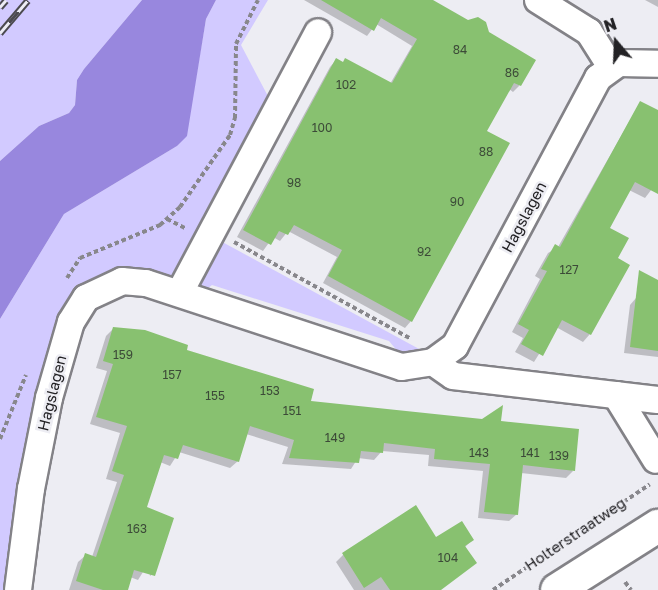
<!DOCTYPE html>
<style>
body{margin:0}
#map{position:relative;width:658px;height:590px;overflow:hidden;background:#ededf3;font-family:"Golos Text",sans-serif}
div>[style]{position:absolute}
.green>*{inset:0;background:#d2caff}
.water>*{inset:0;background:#9887de}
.shadow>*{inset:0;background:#0003}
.building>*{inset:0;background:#88c170}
.path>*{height:4px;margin-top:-2px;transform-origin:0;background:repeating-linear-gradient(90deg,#88878c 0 4.5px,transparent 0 7.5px)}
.roads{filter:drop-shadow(2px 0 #838287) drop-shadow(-2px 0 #838287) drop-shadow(0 2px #838287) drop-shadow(0 -2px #838287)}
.minor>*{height:26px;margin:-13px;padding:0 13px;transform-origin:13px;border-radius:13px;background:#fff}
.tertiary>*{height:32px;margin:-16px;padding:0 16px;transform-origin:16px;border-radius:16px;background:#fff}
.rail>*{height:7px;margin-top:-3.5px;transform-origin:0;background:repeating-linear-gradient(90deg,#ededf3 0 14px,#4b4a4e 0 28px);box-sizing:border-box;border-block:2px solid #4b4a4e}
span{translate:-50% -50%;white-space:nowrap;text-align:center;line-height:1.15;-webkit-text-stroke:5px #ededf3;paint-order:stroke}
.number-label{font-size:12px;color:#3c4a38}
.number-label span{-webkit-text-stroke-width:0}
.street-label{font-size:15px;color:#232225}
.north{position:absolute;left:586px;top:12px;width:60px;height:60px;-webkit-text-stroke:4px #ededf3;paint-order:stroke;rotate:341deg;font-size:16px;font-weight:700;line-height:24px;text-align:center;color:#232225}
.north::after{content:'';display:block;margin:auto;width:21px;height:27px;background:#232225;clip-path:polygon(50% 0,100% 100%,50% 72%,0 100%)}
</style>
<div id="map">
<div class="green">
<i style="clip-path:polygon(0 0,142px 0,84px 69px,77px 80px,75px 105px,69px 113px,39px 126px,0 161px)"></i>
<i style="clip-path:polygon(216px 0,268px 0,241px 45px,270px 100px,172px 278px,128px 270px,103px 274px,80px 289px,64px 309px,32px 411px,20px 474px,7px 590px,0 590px,0 319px,64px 214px,177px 146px,186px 136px,206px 19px)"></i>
<i style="clip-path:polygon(215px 238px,421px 350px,411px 356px,399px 353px,389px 341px,212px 285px,203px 292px,196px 286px)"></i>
</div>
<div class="water">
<i style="clip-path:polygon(142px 0,216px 0,206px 19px,187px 136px,177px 146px,64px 214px,0 319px,0 161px,39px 126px,69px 113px,75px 105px,77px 80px,84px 69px)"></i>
</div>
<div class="shadow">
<i style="clip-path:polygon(304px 0,430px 0,534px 60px,519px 86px,513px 92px,509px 89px,485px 132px,411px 321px,405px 328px,323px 283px,337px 257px,288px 231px,280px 241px,273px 237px,263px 251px,237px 237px,330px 67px,336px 60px,390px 84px,412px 46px,376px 24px,367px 36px)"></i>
<i style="clip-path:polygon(645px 0,658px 0,658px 7px)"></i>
<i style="clip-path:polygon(637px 108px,658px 120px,658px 181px,645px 198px,629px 190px,608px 229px,616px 259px,590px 334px,583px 342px,556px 327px,534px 362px,515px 352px,523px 338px,512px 332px,540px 279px,535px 276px,548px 253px,558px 247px)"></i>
<i style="clip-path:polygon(636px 298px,658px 301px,658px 357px,624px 353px,630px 305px)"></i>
<i style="clip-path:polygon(114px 328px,185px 351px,309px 402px,499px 422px,573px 471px,566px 478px,521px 473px,517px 514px,509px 521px,478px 518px,483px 471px,428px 466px,429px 455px,382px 451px,374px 460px,358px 458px,351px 469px,282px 464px,288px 447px,246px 434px,238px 461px,230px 468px,179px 452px,170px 466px,160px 462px,145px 507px,156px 571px,150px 576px,148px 564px,138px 580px,130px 577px,126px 590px,69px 590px,78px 562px,86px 555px,92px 557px,117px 482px,106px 479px,120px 433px,90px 424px,107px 371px,96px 368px,106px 336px)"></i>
<i style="clip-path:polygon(436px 539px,472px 540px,465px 547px,475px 563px,437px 590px,354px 590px,336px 562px,343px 555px)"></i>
</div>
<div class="building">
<i style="clip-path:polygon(321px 0,433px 0,468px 20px,478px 17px,486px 22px,489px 32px,536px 60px,521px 86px,514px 83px,487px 131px,510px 143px,412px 322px,328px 276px,342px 250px,294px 225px,288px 235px,279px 231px,271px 245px,243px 230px,336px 58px,343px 62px,345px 58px,392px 83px,417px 39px,381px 18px,374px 31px)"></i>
<i style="clip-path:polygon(640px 101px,658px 110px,658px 194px,635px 182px,610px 228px,629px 238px,618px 258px,630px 265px,591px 335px,562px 320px,543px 356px,521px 344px,529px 330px,518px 324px,547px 271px,541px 269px,555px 244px,560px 247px)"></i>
<i style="clip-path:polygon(639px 270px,658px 280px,658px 351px,630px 347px)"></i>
<i style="clip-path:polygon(113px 327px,145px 330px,188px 345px,187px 350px,314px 389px,311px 401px,482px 419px,503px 405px,501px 421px,579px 429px,575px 471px,523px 465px,518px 515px,484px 512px,490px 464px,434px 459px,435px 449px,384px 443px,383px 453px,361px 451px,359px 463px,289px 458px,294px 440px,250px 426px,239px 462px,183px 445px,178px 459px,164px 455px,147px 507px,174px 518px,155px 576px,134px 570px,128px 590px,103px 590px,76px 581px,85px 553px,96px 557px,124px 475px,112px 471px,127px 426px,96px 417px,113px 364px,103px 361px)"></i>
<i style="clip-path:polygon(416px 505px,436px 537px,462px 521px,474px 540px,465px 546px,477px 563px,441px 590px,390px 590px,381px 577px,364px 588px,342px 553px)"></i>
</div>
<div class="path">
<i style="left:167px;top:219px;width:20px;rotate:27deg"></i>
<i style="left:234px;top:242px;width:200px;rotate:28.7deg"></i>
<i style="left:67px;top:278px;width:24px;rotate:-57deg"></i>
<i style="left:80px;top:258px;width:87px;rotate:-22.4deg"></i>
<i style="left:160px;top:225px;width:27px;rotate:-42deg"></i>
<i style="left:180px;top:207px;width:88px;rotate:-55.2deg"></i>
<i style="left:230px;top:135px;width:18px;rotate:-74deg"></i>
<i style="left:235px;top:118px;width:74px;rotate:-89.2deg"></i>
<i style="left:236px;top:44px;width:49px;rotate:-63.4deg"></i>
<i style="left:0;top:439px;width:69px;rotate:-67.9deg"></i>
<i style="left:625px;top:582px;width:10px;rotate:53deg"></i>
<i style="left:493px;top:590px;width:189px;rotate:-34deg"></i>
</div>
<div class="roads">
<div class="minor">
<i style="left:538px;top:0;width:60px;rotate:32.1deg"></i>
<i style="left:589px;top:32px;width:41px;rotate:57.8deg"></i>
<i style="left:180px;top:292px;width:294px;rotate:-62deg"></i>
<i style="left:433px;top:362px;width:24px;rotate:35deg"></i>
<i style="left:453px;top:376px;width:206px;rotate:6.7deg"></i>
<i style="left:616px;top:395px;width:76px;rotate:58.4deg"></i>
<i style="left:18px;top:590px;width:102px;rotate:-82.7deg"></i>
<i style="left:31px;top:489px;width:93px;rotate:-78.8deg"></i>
<i style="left:49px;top:398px;width:79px;rotate:-73.9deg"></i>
<i style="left:71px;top:322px;width:28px;rotate:-58deg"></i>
<i style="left:86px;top:298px;width:40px;rotate:-25deg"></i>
<i style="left:122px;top:281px;width:24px;rotate:5deg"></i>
<i style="left:146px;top:283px;width:269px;rotate:18.2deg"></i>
<i style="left:402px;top:367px;width:31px;rotate:-9deg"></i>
<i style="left:433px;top:362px;width:27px;rotate:-36deg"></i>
<i style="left:455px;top:346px;width:304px;rotate:-61.9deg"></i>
<i style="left:598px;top:78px;width:26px;rotate:-36deg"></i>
<i style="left:619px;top:63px;width:39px;rotate:1deg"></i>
</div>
<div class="tertiary">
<i style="left:557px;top:590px;width:120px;rotate:-32.4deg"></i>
</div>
</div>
<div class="rail">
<i style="left:0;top:7px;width:9px;rotate:-49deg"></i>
<i style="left:0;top:33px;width:43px;rotate:-49.7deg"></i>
</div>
<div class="number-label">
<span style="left:460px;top:50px">84</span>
<span style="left:512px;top:73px">86</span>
<span style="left:346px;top:85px">102</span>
<span style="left:322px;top:128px">100</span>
<span style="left:486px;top:152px">88</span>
<span style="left:294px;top:183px">98</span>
<span style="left:457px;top:202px">90</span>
<span style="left:424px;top:252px">92</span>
<span style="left:569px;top:270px">127</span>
<span style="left:123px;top:355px">159</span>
<span style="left:172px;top:375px">157</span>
<span style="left:270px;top:391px">153</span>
<span style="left:215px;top:396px">155</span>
<span style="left:292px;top:411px">151</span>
<span style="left:335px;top:438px">149</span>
<span style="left:479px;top:453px">143</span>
<span style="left:530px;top:453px">141</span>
<span style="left:559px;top:456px">139</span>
<span style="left:137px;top:529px">163</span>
<span style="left:448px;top:558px">104</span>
</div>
<div class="street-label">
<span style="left:524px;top:217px;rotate:-62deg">Hagslagen</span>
<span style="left:52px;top:393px;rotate:-76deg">Hagslagen</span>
<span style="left:575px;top:534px;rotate:-34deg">Holterstraatweg</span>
</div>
<div class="north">N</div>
</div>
